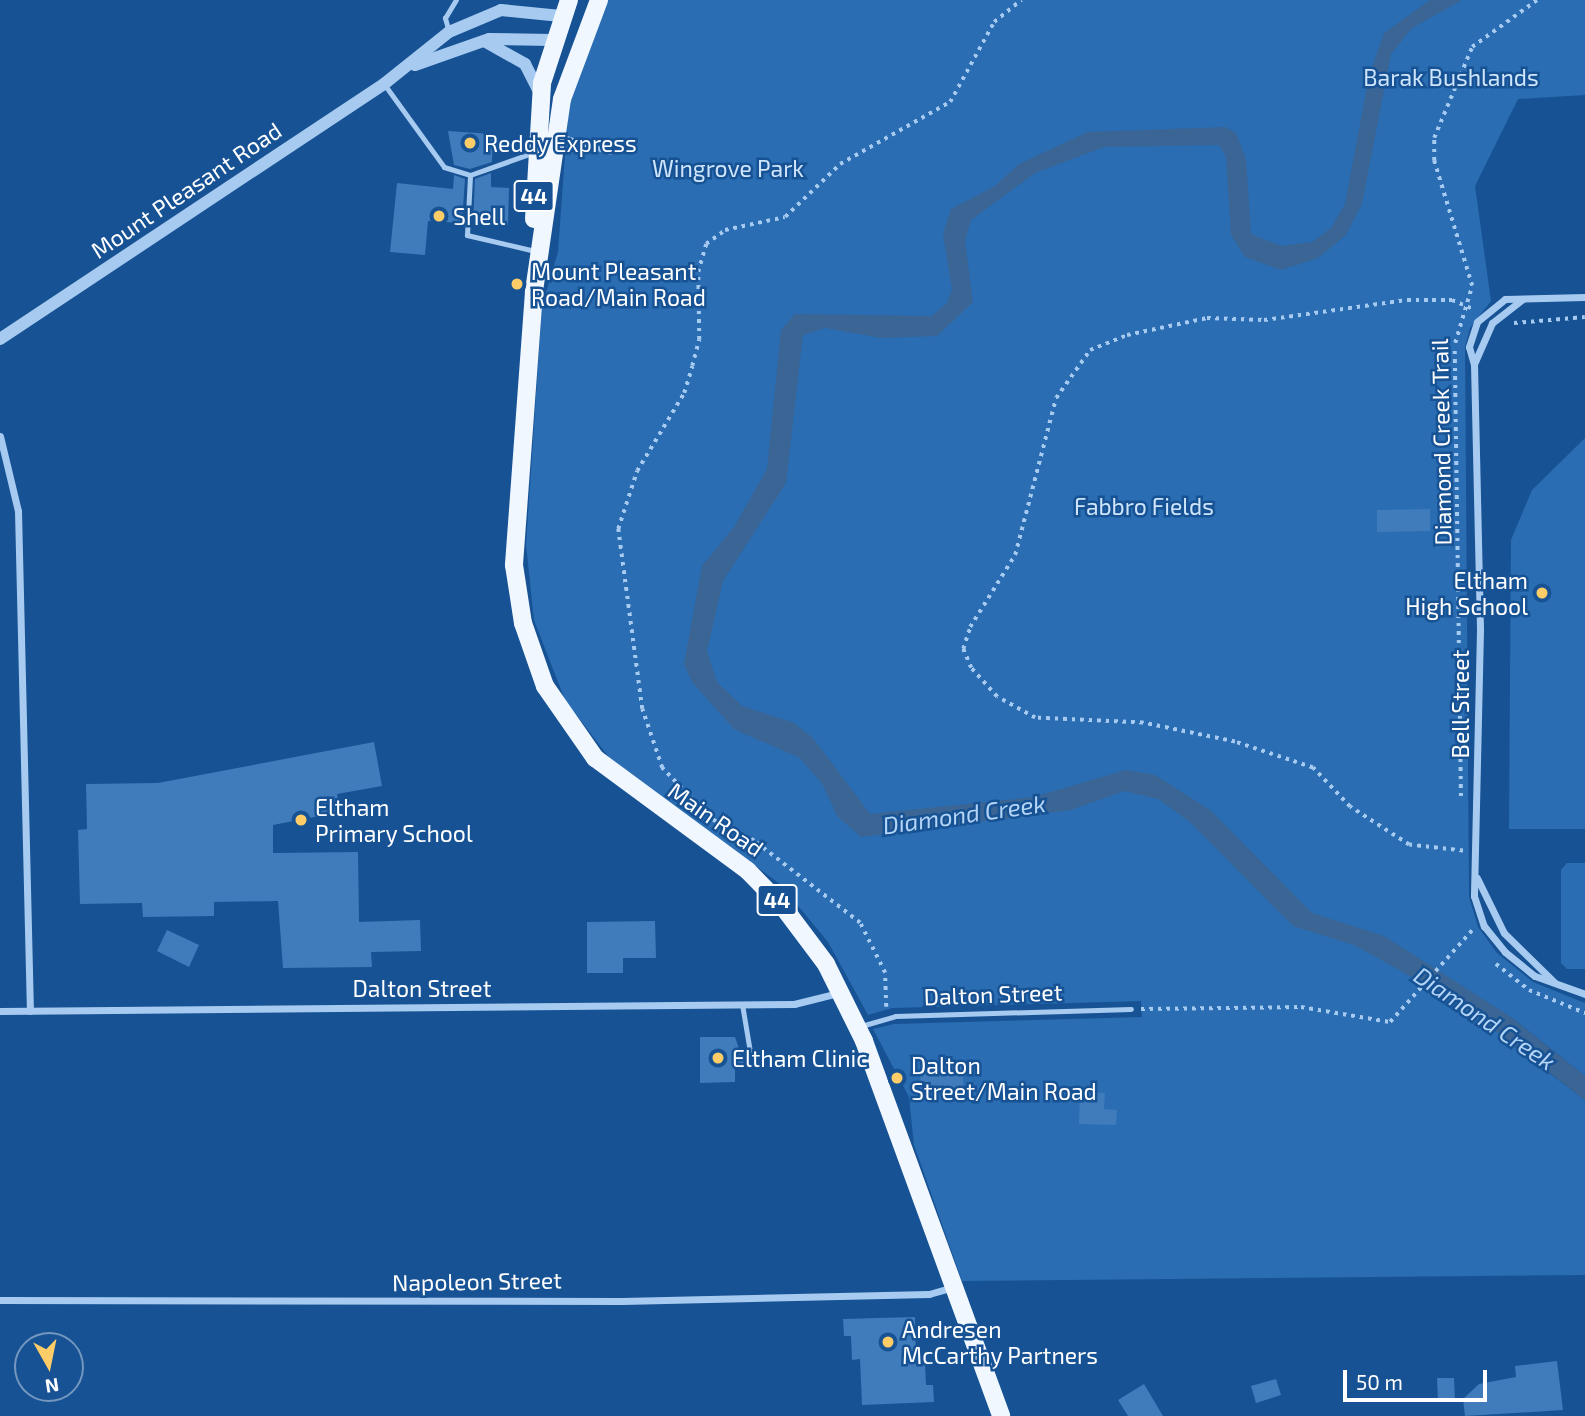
<!DOCTYPE html>
<style>
body{margin:0}
#map{position:relative;width:1585px;height:1416px;overflow:hidden;background:#175294;font-family:"Exo 2",sans-serif}
div>[style]{position:absolute}
.green>*{inset:0;background:#2a6db2}
.water>*{inset:0;background:#3a6594}
.building>*{inset:0;background:#407cbb}
.path>*{height:3.5px;margin-top:-1.75px;transform-origin:0;background:repeating-linear-gradient(90deg,#a7cbf0 0 3.5px,transparent 0 8.5px)}
.service>*{height:5px;margin:-2.5px;padding:0 2.5px;transform-origin:2.5px;border-radius:2.5px;background:#a7cbf0}
.minor>*{height:7px;margin:-3.5px;padding:0 3.5px;transform-origin:3.5px;border-radius:3.5px;background:#a7cbf0}
.tertiary>*{height:12px;margin:-6px;padding:0 6px;transform-origin:6px;border-radius:6px;background:#a7cbf0}
.primary>*{height:18px;margin:-9px;padding:0 9px;transform-origin:9px;border-radius:9px;background:#f1f7ff}
.dots>*{width:19px;height:19px;translate:-50% -50%;box-sizing:border-box;border:4px solid #175294;border-radius:50%}
span{translate:-50% -50%;white-space:nowrap;text-align:center;line-height:1.15;-webkit-text-stroke:5px #175294;paint-order:stroke}
.shield-label span{padding:2px 5px;background:#175294;border:2px solid;border-radius:5px;-webkit-text-stroke-width:0}
.shield-label{font-size:21px;color:#fff;font-weight:700}
.park-label{font-size:23px;color:#cee5fc}
.poi-label{font-size:23px;color:#fff}
.left{translate:0 -50%;text-align:left}
.right{translate:-100% -50%;text-align:right}
.street-label{font-size:23px;color:#fff}
.water-label{font-size:24px;color:#b3d5f7;font-style:italic}
.north{position:absolute;left:14px;top:1332px;width:70px;height:70px;box-sizing:border-box;background:#175294;border:2px solid #7497bf;border-radius:50%;rotate:171deg;font-size:19px;font-weight:700;line-height:28px;text-align:center;color:#fff}
.north::after{content:'';display:block;margin:auto;width:24px;height:32px;background:#ffcd67;clip-path:polygon(50% 0,100% 100%,50% 72%,0 100%)}
.scale{position:absolute;left:1343px;top:1370px;width:144px;height:32px;box-sizing:border-box;border:4px solid #fff;border-top:0;padding-left:9px;font-size:21px;line-height:24px;white-space:nowrap;color:#fff;-webkit-text-stroke:5px #175294;paint-order:stroke}
</style>
<div id="map">
<div class="green">
<i style="clip-path:polygon(606px 0,1585px 0,1585px 95px,1518px 99px,1475px 186px,1491px 301px,1470px 328px,1465px 347px,1469px 897px,1478px 927px,1497px 953px,1533px 982px,1585px 1003px,1585px 1076px,1511px 1017px,1515px 1047px,1585px 1100px,1585px 1275px,962px 1281px,914px 1145px,909px 1097px,873px 1029px,894px 1024px,1142px 1017px,1141px 1001px,892px 1008px,868px 1015px,828px 942px,780px 884px,611px 760px,565px 700px,534px 620px,526px 545px,542px 306px,558px 252px,569px 101px)"></i>
<i style="clip-path:polygon(1585px 438px,1585px 829px,1509px 829px,1511px 540px,1532px 490px)"></i>
<i style="clip-path:polygon(1567px 863px,1585px 863px,1585px 969px,1567px 969px,1561px 963px,1561px 870px)"></i>
</div>
<div class="water">
<i style="clip-path:polygon(1430px 0,1462px 0,1412px 28px,1391px 54px,1362px 204px,1346px 235px,1318px 258px,1281px 270px,1245px 257px,1231px 235px,1226px 157px,1219px 145px,1104px 147px,1035px 173px,971px 220px,965px 241px,973px 302px,937px 336px,881px 338px,825px 328px,803px 335px,786px 483px,723px 581px,707px 651px,717px 682px,742px 706px,794px 723px,813px 738px,870px 814px,1034px 797px,1126px 770px,1155px 775px,1210px 810px,1312px 913px,1384px 936px,1511px 1017px,1585px 1076px,1585px 1100px,1472px 1013px,1387px 963px,1354px 945px,1293px 926px,1190px 822px,1158px 799px,1124px 791px,1071px 810px,861px 837px,837px 816px,823px 785px,800px 758px,734px 729px,692px 682px,684px 664px,702px 566px,734px 527px,767px 469px,781px 330px,795px 314px,932px 316px,947px 303px,952px 289px,943px 234px,951px 209px,995px 186px,1019px 164px,1088px 132px,1225px 127px,1236px 133px,1246px 159px,1251px 234px,1281px 246px,1312px 242px,1331px 228px,1345px 204px,1369px 76px,1384px 33px)"></i>
</div>
<div class="building">
<i style="clip-path:polygon(448px 131px,493px 134px,492px 162px,470px 169px,454px 165px)"></i>
<i style="clip-path:polygon(491px 173px,491px 187px,509px 188px,508px 225px,473px 223px,475px 179px)"></i>
<i style="clip-path:polygon(454px 175px,465px 179px,462px 223px,428px 221px,425px 255px,390px 252px,397px 183px,453px 189px)"></i>
<i style="clip-path:polygon(1430px 509px,1430px 531px,1377px 532px,1377px 510px)"></i>
<i style="clip-path:polygon(374px 742px,382px 786px,337px 794px,340px 812px,273px 825px,273px 853px,358px 852px,359px 922px,420px 920px,421px 951px,371px 952px,372px 967px,283px 968px,278px 901px,214px 902px,214px 916px,143px 917px,142px 903px,80px 904px,78px 830px,87px 829px,86px 784px,158px 783px)"></i>
<i style="clip-path:polygon(655px 921px,656px 958px,623px 958px,623px 973px,587px 973px,587px 922px)"></i>
<i style="clip-path:polygon(167px 930px,199px 945px,189px 967px,157px 951px)"></i>
<i style="clip-path:polygon(700px 1037px,735px 1037px,746px 1069px,735px 1069px,735px 1082px,700px 1083px)"></i>
<i style="clip-path:polygon(921px 1065px,963px 1065px,963px 1093px,920px 1090px)"></i>
<i style="clip-path:polygon(1080px 1092px,1105px 1093px,1104px 1109px,1117px 1110px,1116px 1125px,1079px 1124px)"></i>
<i style="clip-path:polygon(915px 1317px,916px 1364px,925px 1363px,926px 1385px,933px 1385px,934px 1402px,862px 1405px,860px 1359px,852px 1360px,851px 1336px,844px 1336px,843px 1319px)"></i>
<i style="clip-path:polygon(1557px 1361px,1563px 1410px,1465px 1416px,1463px 1399px,1479px 1384px,1516px 1377px,1515px 1366px)"></i>
<i style="clip-path:polygon(1437px 1378px,1454px 1378px,1455px 1401px,1438px 1402px)"></i>
<i style="clip-path:polygon(1276px 1379px,1281px 1395px,1256px 1403px,1251px 1386px)"></i>
<i style="clip-path:polygon(1144px 1384px,1163px 1416px,1128px 1416px,1118px 1400px)"></i>
</div>
<div class="path">
<i style="left:1514px;top:323px;width:71px;rotate:-4.8deg"></i>
<i style="left:1455px;top:343px;width:59px;rotate:-73.4deg"></i>
<i style="left:1472px;top:286px;width:131px;rotate:-106.9deg"></i>
<i style="left:1434px;top:161px;width:23px;rotate:-90deg"></i>
<i style="left:1434px;top:138px;width:99px;rotate:-67.3deg"></i>
<i style="left:1472px;top:47px;width:80px;rotate:-35.9deg"></i>
<i style="left:1455px;top:351px;width:450px;rotate:89.2deg"></i>
<i style="left:1463px;top:851px;width:54px;rotate:-173.7deg"></i>
<i style="left:1409px;top:845px;width:70px;rotate:-147.2deg"></i>
<i style="left:1350px;top:807px;width:54px;rotate:-133.5deg"></i>
<i style="left:1313px;top:768px;width:82px;rotate:-161.6deg"></i>
<i style="left:1235px;top:742px;width:94px;rotate:-168.3deg"></i>
<i style="left:1143px;top:723px;width:108px;rotate:-177.3deg"></i>
<i style="left:1035px;top:718px;width:43px;rotate:-151.1deg"></i>
<i style="left:997px;top:697px;width:39px;rotate:-132deg"></i>
<i style="left:971px;top:668px;width:21px;rotate:-113deg"></i>
<i style="left:963px;top:649px;width:23px;rotate:-72deg"></i>
<i style="left:970px;top:627px;width:85px;rotate:-58deg"></i>
<i style="left:1015px;top:555px;width:162px;rotate:-75.4deg"></i>
<i style="left:1056px;top:398px;width:59px;rotate:-54.7deg"></i>
<i style="left:1090px;top:350px;width:40px;rotate:-22deg"></i>
<i style="left:1127px;top:335px;width:82px;rotate:-12deg"></i>
<i style="left:1207px;top:318px;width:57px;rotate:2deg"></i>
<i style="left:1264px;top:320px;width:144px;rotate:-8deg"></i>
<i style="left:1407px;top:300px;width:45px"></i>
<i style="left:1452px;top:300px;width:25px;rotate:23deg"></i>
<i style="left:1496px;top:964px;width:42px;rotate:38.2deg"></i>
<i style="left:1529px;top:990px;width:61px;rotate:22.3deg"></i>
<i style="left:886px;top:1007px;width:34px;rotate:-92deg"></i>
<i style="left:885px;top:973px;width:56px;rotate:-116.6deg"></i>
<i style="left:860px;top:923px;width:134px;rotate:-142.3deg"></i>
<i style="left:754px;top:841px;width:48px;rotate:-152.9deg"></i>
<i style="left:711px;top:819px;width:71px;rotate:-133.9deg"></i>
<i style="left:662px;top:768px;width:62px;rotate:-108.7deg"></i>
<i style="left:642px;top:709px;width:182px;rotate:-97.6deg"></i>
<i style="left:618px;top:529px;width:61px;rotate:-71.9deg"></i>
<i style="left:637px;top:471px;width:91px;rotate:-58.9deg"></i>
<i style="left:684px;top:393px;width:28px;rotate:-73deg"></i>
<i style="left:692px;top:366px;width:27px;rotate:-75deg"></i>
<i style="left:699px;top:340px;width:68px;rotate:-90.8deg"></i>
<i style="left:698px;top:272px;width:29px;rotate:-74deg"></i>
<i style="left:706px;top:244px;width:24px;rotate:-36deg"></i>
<i style="left:725px;top:230px;width:61px;rotate:-12.2deg"></i>
<i style="left:785px;top:217px;width:76px;rotate:-43.9deg"></i>
<i style="left:840px;top:164px;width:126px;rotate:-29.4deg"></i>
<i style="left:950px;top:102px;width:91px;rotate:-61.2deg"></i>
<i style="left:994px;top:22px;width:35px;rotate:-39deg"></i>
<i style="left:1141px;top:1009px;width:160px;rotate:-0.7deg"></i>
<i style="left:1301px;top:1007px;width:90px;rotate:9.6deg"></i>
<i style="left:1390px;top:1022px;width:126px;rotate:-48.2deg"></i>
</div>
<div class="service">
<i style="left:449px;top:32px;width:15px;rotate:-106deg"></i>
<i style="left:445px;top:18px;width:21px;rotate:-59deg"></i>
<i style="left:384px;top:84px;width:102px;rotate:54.1deg"></i>
<i style="left:444px;top:167px;width:27px;rotate:17deg"></i>
<i style="left:560px;top:136px;width:52px;rotate:17.7deg"></i>
<i style="left:535px;top:251px;width:70px;rotate:-166.8deg"></i>
<i style="left:467px;top:235px;width:60px;rotate:-87.1deg"></i>
<i style="left:470px;top:175px;width:69px;rotate:-19.5deg"></i>
<i style="left:742px;top:1004px;width:49px;rotate:80.5deg"></i>
<i style="left:861px;top:1026px;width:35px;rotate:-16deg"></i>
<i style="left:895px;top:1016px;width:236px;rotate:-1.7deg"></i>
</div>
<div class="minor">
<i style="left:1585px;top:297px;width:80px;rotate:178.6deg"></i>
<i style="left:1505px;top:299px;width:36px;rotate:141deg"></i>
<i style="left:1477px;top:322px;width:26px;rotate:108deg"></i>
<i style="left:1469px;top:347px;width:18px;rotate:74deg"></i>
<i style="left:1474px;top:364px;width:266px;rotate:88.7deg"></i>
<i style="left:1480px;top:630px;width:266px;rotate:91.3deg"></i>
<i style="left:1474px;top:896px;width:32px;rotate:72deg"></i>
<i style="left:1484px;top:926px;width:33px;rotate:51deg"></i>
<i style="left:1505px;top:952px;width:38px;rotate:39deg"></i>
<i style="left:1535px;top:976px;width:53px;rotate:19.8deg"></i>
<i style="left:1474px;top:364px;width:45px;rotate:-66.3deg"></i>
<i style="left:1492px;top:323px;width:39px;rotate:-38deg"></i>
<i style="left:0;top:436px;width:77px;rotate:76.5deg"></i>
<i style="left:18px;top:511px;width:500px;rotate:88.63deg"></i>
<i style="left:1477px;top:878px;width:61px;rotate:63.9deg"></i>
<i style="left:1504px;top:933px;width:70px;rotate:44.4deg"></i>
<i style="left:0;top:1011px;width:794px;rotate:-0.51deg"></i>
<i style="left:794px;top:1004px;width:45px;rotate:-14deg"></i>
<i style="left:0;top:1300px;width:622px;rotate:0.09deg"></i>
<i style="left:622px;top:1301px;width:307px;rotate:-1.3deg"></i>
<i style="left:929px;top:1294px;width:26px;rotate:-16deg"></i>
</div>
<div class="tertiary">
<i style="left:486px;top:42px;width:45px;rotate:29.4deg"></i>
<i style="left:525px;top:64px;width:34px;rotate:63deg"></i>
<i style="left:415px;top:65px;width:78px;rotate:-19.4deg"></i>
<i style="left:489px;top:39px;width:63px;rotate:0.9deg"></i>
<i style="left:0;top:339px;width:461px;rotate:-33.6deg"></i>
<i style="left:384px;top:84px;width:83px;rotate:-38.7deg"></i>
<i style="left:449px;top:32px;width:56px;rotate:-22.9deg"></i>
<i style="left:501px;top:10px;width:60px;rotate:5.7deg"></i>
</div>
<div class="primary">
<i style="left:599px;top:0;width:106px;rotate:110.5deg"></i>
<i style="left:562px;top:99px;width:195px;rotate:98.3deg"></i>
<i style="left:534px;top:292px;width:274px;rotate:94.2deg"></i>
<i style="left:514px;top:565px;width:59px;rotate:81.2deg"></i>
<i style="left:523px;top:623px;width:67px;rotate:70.8deg"></i>
<i style="left:545px;top:686px;width:88px;rotate:55.2deg"></i>
<i style="left:595px;top:758px;width:190px;rotate:36.4deg"></i>
<i style="left:748px;top:871px;width:52px;rotate:45.8deg"></i>
<i style="left:784px;top:908px;width:70px;rotate:53.1deg"></i>
<i style="left:826px;top:964px;width:86px;rotate:63.7deg"></i>
<i style="left:864px;top:1041px;width:399px;rotate:69.9deg"></i>
<i style="left:534px;top:219px;width:136px;rotate:-86.6deg"></i>
<i style="left:542px;top:83px;width:87px;rotate:-72deg"></i>
</div>
<div class="dots">
<i style="left:470px;top:143px;background:#ffcd67"></i>
<i style="left:439px;top:216px;background:#ffcd67"></i>
<i style="left:517px;top:284px;background:#ffcd67"></i>
<i style="left:1542px;top:593px;background:#ffcd67"></i>
<i style="left:301px;top:820px;background:#ffcd67"></i>
<i style="left:718px;top:1058px;background:#ffcd67"></i>
<i style="left:897px;top:1078px;background:#ffcd67"></i>
<i style="left:888px;top:1342px;background:#ffcd67"></i>
</div>
<div class="shield-label">
<span style="left:534px;top:196px">44</span>
<span style="left:777px;top:900px">44</span>
</div>
<div class="park-label">
<span style="left:1451px;top:77px">Barak Bushlands</span>
<span style="left:728px;top:168px">Wingrove Park</span>
<span style="left:1144px;top:506px">Fabbro Fields</span>
</div>
<div class="poi-label">
<span class="left" style="left:484px;top:143px">Reddy Express</span>
<span class="left" style="left:453px;top:216px">Shell</span>
<span class="left" style="left:531px;top:284px">Mount Pleasant<br>Road/Main Road</span>
<span class="right" style="left:1528px;top:593px">Eltham<br>High School</span>
<span class="left" style="left:315px;top:820px">Eltham<br>Primary School</span>
<span class="left" style="left:732px;top:1058px">Eltham Clinic</span>
<span class="left" style="left:911px;top:1078px">Dalton<br>Street/Main Road</span>
<span class="left" style="left:902px;top:1342px">Andresen<br>McCarthy Partners</span>
</div>
<div class="street-label">
<span style="left:186px;top:190px;rotate:-34deg">Mount Pleasant Road</span>
<span style="left:1441px;top:442px;rotate:-91deg">Diamond Creek Trail</span>
<span style="left:1460px;top:704px;rotate:-90deg">Bell Street</span>
<span style="left:716px;top:819px;rotate:35deg">Main Road</span>
<span style="left:422px;top:988px">Dalton Street</span>
<span style="left:993px;top:994px;rotate:-2deg">Dalton Street</span>
<span style="left:477px;top:1281px;rotate:-1deg">Napoleon Street</span>
</div>
<div class="water-label">
<span style="left:964px;top:814px;rotate:-8deg">Diamond Creek</span>
<span style="left:1485px;top:1018px;rotate:34deg">Diamond Creek</span>
</div>
<div class="north">N</div>
<div class="scale">50 m</div>
</div>
